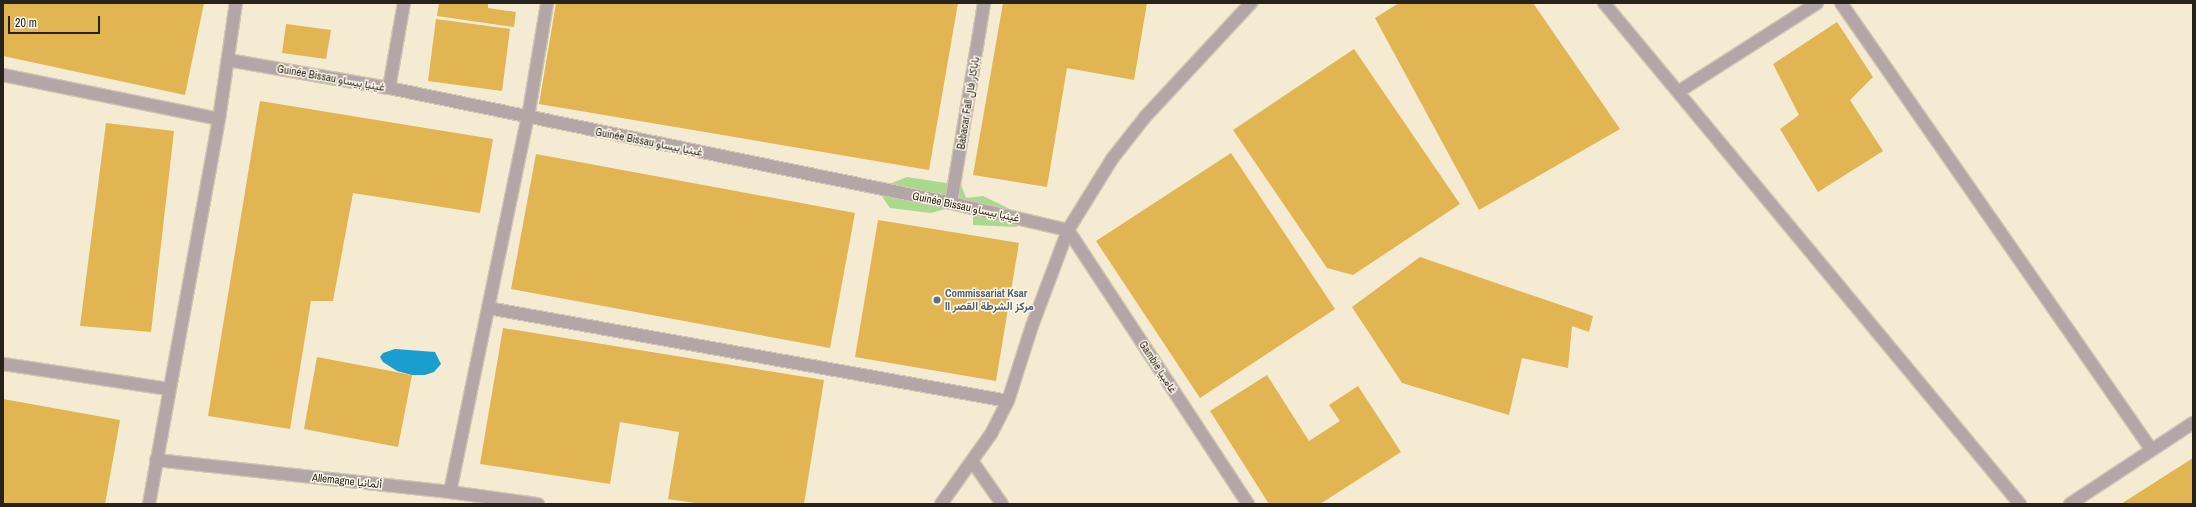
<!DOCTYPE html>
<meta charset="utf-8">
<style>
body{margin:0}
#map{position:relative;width:2196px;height:507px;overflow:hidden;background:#f5ead2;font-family:"Archivo Narrow",Vazirmatn,sans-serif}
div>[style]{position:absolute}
.green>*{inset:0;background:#a9d98d}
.water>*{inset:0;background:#199ecf}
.building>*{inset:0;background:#e1b552}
.roads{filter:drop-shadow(1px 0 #d0c6b1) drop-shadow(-1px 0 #d0c6b1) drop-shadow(0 1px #d0c6b1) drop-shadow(0 -1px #d0c6b1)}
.street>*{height:12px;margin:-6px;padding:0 6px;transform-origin:6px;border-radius:6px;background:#b3a6a6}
.dots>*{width:11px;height:11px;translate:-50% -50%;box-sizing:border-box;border:2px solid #fff7e9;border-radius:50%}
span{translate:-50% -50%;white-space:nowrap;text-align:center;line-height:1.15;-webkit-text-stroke:3px #fff7e9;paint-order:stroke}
.street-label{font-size:11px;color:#27231a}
.service-label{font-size:11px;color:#4e5e75;font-weight:700}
.left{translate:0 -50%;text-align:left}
.frame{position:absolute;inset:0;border:4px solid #27231a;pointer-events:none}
.scale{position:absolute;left:8px;top:16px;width:92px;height:18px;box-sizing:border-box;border:2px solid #27231a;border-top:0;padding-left:5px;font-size:12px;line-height:14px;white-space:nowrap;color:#27231a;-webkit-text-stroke:3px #fff7e9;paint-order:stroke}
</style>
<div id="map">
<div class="green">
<i style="clip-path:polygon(957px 174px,966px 198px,983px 196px,1024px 216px,1017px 227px,973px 225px,973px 210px,953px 207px,931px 213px,890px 208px,877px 189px,907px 177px,946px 183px)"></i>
</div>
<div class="water">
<i style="clip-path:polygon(395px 349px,435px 352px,441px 364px,434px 372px,425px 375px,412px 375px,397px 371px,383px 362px,380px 357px,383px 353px)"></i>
</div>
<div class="building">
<i style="clip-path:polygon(3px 3px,204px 3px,185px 95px,3px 56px)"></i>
<i style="clip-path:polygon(439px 3px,488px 3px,488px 8px,516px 12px,514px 27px,437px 16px)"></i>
<i style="clip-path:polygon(556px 3px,958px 3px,929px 170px,539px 104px)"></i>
<i style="clip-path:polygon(1003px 3px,1147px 3px,1134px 80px,1067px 68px,1047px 187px,973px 175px)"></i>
<i style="clip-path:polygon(1399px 3px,1533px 3px,1620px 129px,1479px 210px,1375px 18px)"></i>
<i style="clip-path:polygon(436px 19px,510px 29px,502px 91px,428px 81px)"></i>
<i style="clip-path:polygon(1837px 22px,1873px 77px,1850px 100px,1883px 151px,1818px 192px,1780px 129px,1799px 115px,1773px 64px)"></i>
<i style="clip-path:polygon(286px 24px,331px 30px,326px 59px,282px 53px)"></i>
<i style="clip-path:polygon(1354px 49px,1460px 204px,1353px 275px,1327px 268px,1233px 130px)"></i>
<i style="clip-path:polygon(260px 101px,493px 139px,480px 213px,353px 193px,333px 301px,311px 301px,290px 429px,208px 416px)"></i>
<i style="clip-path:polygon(106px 123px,174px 131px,151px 332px,80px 326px)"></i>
<i style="clip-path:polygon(1231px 153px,1335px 309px,1200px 398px,1096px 241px)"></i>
<i style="clip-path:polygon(536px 154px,855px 213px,830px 348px,511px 289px)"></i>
<i style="clip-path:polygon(878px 220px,1019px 243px,996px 381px,855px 357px)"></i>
<i style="clip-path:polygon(1420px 257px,1593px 316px,1589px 332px,1572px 326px,1568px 368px,1522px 358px,1509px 415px,1402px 383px,1352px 307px)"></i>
<i style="clip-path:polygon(503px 328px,824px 380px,804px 504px,701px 504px,668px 499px,679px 432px,620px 422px,610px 484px,480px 464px)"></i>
<i style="clip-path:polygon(317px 357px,412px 375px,398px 447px,304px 429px)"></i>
<i style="clip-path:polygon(1267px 375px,1309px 441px,1340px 421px,1329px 405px,1358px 386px,1401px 452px,1320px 504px,1269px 504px,1210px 411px)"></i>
<i style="clip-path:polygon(3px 399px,120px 420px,105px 504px,3px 504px)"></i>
<i style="clip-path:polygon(2193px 458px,2193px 504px,2121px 504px)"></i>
</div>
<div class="roads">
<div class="street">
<i style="left:1604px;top:3px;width:651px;rotate:50.3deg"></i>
<i style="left:1841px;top:3px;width:543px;rotate:55.2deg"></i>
<i style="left:228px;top:60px;width:163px;rotate:9.9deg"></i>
<i style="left:389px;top:88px;width:574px;rotate:11.56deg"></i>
<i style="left:951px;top:203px;width:120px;rotate:13deg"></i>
<i style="left:1068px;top:230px;width:328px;rotate:56.7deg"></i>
<i style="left:3px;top:75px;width:220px;rotate:11.5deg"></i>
<i style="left:389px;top:88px;width:86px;rotate:-80deg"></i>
<i style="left:1678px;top:92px;width:165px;rotate:-32.6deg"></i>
<i style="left:951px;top:203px;width:203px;rotate:-80.6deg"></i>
<i style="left:488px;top:308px;width:528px;rotate:10.14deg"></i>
<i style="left:3px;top:364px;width:168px;rotate:8.6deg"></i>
<i style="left:156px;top:460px;width:296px;rotate:6.2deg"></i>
<i style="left:450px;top:492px;width:89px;rotate:7.8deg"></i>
<i style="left:972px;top:461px;width:52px;rotate:55.1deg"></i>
<i style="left:450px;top:492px;width:383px;rotate:-78.3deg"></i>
<i style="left:528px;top:117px;width:116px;rotate:-80.5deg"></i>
<i style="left:149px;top:504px;width:391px;rotate:-79.7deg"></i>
<i style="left:219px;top:119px;width:117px;rotate:-81.7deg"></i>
<i style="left:941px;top:504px;width:86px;rotate:-54.5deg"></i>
<i style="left:991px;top:434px;width:37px;rotate:-63deg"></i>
<i style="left:1008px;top:401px;width:79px;rotate:-72.3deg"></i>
<i style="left:1032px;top:326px;width:103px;rotate:-69.4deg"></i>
<i style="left:1068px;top:230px;width:84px;rotate:-58.2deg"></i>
<i style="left:1112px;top:159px;width:53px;rotate:-51.8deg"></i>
<i style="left:1145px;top:117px;width:156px;rotate:-47.1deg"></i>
<i style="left:2070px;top:504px;width:147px;rotate:-33.4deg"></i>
</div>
</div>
<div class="dots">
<i style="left:937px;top:300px;background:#5c6f8a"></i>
</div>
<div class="street-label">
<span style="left:331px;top:78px;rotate:10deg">Guinée Bissau غينيا بيساو</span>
<span style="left:968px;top:103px;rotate:-81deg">Babacar Fall باباكار فال</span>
<span style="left:649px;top:142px;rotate:11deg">Guinée Bissau غينيا بيساو</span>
<span style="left:966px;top:207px;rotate:12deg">Guinée Bissau غينيا بيساو</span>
<span style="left:1158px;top:367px;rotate:57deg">Gambie غامبيا</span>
<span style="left:347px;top:481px;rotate:6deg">Allemagne ألمانيا</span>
</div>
<div class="service-label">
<span class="left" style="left:945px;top:300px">Commissariat Ksar<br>II مركز الشرطة القصر</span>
</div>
<div class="frame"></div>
<div class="scale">20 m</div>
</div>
